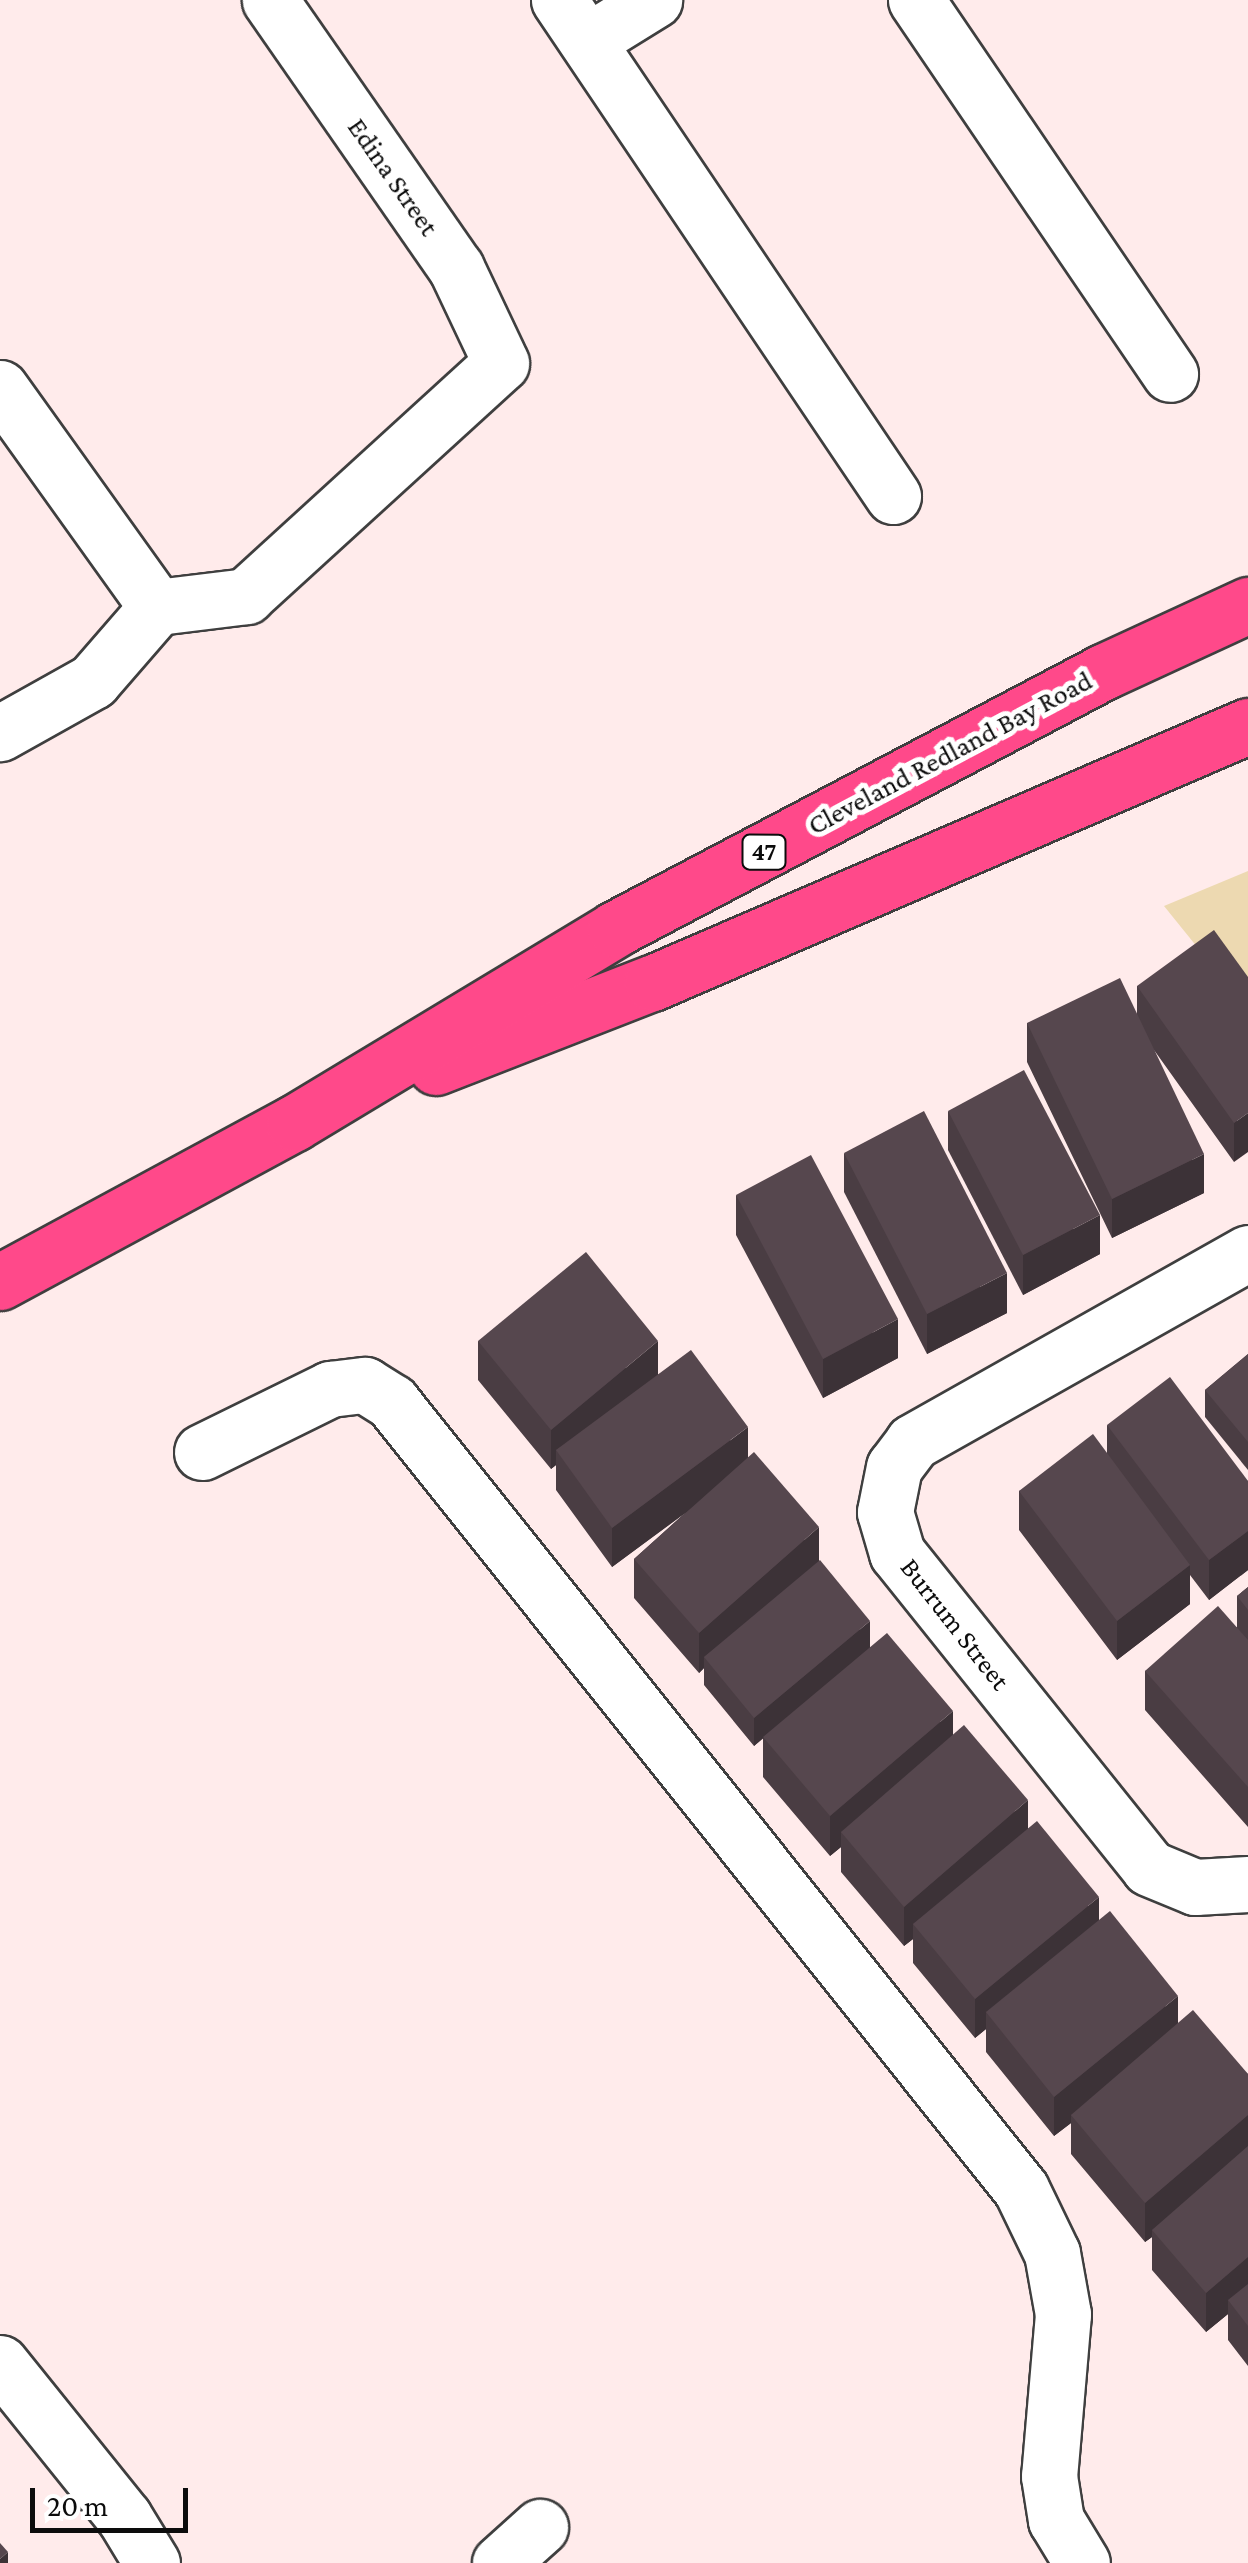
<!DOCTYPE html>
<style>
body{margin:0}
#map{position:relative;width:1248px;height:2563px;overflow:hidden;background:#ffebeb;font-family:"Crimson Pro",serif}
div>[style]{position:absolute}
.green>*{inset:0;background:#edd9b1}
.roads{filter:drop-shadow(2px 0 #3f3f3f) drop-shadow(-2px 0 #3f3f3f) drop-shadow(0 2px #3f3f3f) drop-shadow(0 -2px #3f3f3f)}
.minor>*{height:55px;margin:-27.5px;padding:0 27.5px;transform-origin:27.5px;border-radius:27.5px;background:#fff}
.highway>*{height:55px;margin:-27.5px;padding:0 27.5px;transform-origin:27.5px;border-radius:27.5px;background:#ff498a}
.wall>*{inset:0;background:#4a3d43}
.shaded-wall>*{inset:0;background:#3c3237}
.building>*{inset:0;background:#56474e}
span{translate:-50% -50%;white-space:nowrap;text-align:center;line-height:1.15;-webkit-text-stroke:10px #fff;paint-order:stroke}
.shield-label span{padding:2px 8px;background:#fff;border:2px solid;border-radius:8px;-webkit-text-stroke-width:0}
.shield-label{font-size:25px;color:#0c0c0c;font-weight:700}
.street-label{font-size:28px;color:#0c0c0c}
.scale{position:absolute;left:30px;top:2488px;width:158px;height:45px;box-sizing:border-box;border:5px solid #0c0c0c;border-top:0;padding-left:12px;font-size:30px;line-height:35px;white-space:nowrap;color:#0c0c0c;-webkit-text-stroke:8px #fff;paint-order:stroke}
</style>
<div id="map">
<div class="green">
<i style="clip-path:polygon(1248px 871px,1248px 1010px,1164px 906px)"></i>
</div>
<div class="roads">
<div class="minor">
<i style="left:559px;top:0;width:598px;rotate:56.04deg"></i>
<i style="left:916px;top:0;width:452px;rotate:55.8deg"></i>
<i style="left:588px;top:41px;width:78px;rotate:-31.8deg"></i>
<i style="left:0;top:388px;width:269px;rotate:54.4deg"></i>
<i style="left:157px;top:607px;width:98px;rotate:130.9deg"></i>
<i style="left:93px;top:681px;width:107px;rotate:150.8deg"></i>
<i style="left:157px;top:607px;width:90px;rotate:-7deg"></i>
<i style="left:246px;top:596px;width:345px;rotate:-42.4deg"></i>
<i style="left:501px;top:363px;width:105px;rotate:-115.3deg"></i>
<i style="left:456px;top:268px;width:326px;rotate:-124.8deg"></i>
<i style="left:1248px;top:1253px;width:385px;rotate:150.6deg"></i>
<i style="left:913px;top:1442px;width:31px;rotate:127deg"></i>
<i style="left:894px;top:1467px;width:46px;rotate:101.3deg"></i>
<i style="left:885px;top:1512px;width:43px;rotate:73.7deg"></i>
<i style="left:897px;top:1553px;width:403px;rotate:51.3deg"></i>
<i style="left:1149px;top:1868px;width:50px;rotate:22.4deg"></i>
<i style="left:1195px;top:1887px;width:53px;rotate:-3.2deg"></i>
<i style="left:202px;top:1452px;width:143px;rotate:-26.2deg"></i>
<i style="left:330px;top:1389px;width:35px;rotate:-7deg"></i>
<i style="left:365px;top:1385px;width:32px;rotate:32deg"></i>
<i style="left:392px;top:1402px;width:1007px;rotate:51.37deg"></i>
<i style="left:1021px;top:2189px;width:71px;rotate:64.2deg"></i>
<i style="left:1052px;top:2253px;width:62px;rotate:79.8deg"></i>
<i style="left:1063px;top:2314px;width:163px;rotate:94.9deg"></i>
<i style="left:1049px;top:2476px;width:45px;rotate:81deg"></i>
<i style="left:1056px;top:2520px;width:50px;rotate:58.8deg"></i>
<i style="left:0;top:2363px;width:198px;rotate:51.2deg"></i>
<i style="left:124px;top:2517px;width:54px;rotate:58.7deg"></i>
<i style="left:500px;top:2563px;width:54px;rotate:-42deg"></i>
</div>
<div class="highway">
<i style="left:436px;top:1067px;width:232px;rotate:-21.3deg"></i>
<i style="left:652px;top:983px;width:649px;rotate:-23.33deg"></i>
<i style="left:0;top:1282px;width:334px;rotate:-28.4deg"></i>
<i style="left:294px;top:1123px;width:375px;rotate:-31.1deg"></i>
<i style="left:615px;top:929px;width:552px;rotate:-27.77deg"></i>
<i style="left:1103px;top:672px;width:160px;rotate:-24.8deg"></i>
</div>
</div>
<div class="wall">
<i style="clip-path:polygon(1248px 977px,1234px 1162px,1154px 1050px,1204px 1193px,1112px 1238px,1027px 1062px,1027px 1023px,1137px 1014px,1137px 986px)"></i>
<i style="clip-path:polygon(948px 1111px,1100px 1254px,1023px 1295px,948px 1150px)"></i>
<i style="clip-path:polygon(844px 1153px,1007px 1313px,927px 1354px,844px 1192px)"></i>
<i style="clip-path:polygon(736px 1195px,898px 1358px,823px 1398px,736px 1235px)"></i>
<i style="clip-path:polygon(478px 1341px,658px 1374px,748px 1457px,819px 1561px,870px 1647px,953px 1735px,1028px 1828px,1178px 2023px,1248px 2074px,1248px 2366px,1228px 2340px,1228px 2314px,1206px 2332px,1152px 2270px,1152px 2237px,1145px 2242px,1071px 2154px,1071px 2123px,1054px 2136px,986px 2052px,986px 2029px,975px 2038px,913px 1963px,913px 1939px,904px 1946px,841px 1872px,841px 1847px,830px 1856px,763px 1777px,763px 1738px,754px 1746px,704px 1685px,704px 1668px,699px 1673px,634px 1598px,634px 1559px,686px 1512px,612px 1567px,556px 1490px,556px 1465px,551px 1469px,478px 1380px)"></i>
<i style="clip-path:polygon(1248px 1354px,1248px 1470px,1205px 1417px,1205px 1390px)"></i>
<i style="clip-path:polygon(1107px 1425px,1248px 1481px,1248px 1570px,1209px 1600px,1190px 1575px,1190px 1604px,1117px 1660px,1019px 1530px,1019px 1491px,1107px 1453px)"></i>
<i style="clip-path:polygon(1248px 1587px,1248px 1827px,1145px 1710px,1145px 1671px,1237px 1627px,1237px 1596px)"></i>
</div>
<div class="shaded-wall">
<i style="clip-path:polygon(1248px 1113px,1248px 1152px,1234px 1162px,1234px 1123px)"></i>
<i style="clip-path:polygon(1204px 1154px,1204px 1193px,1112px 1238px,1112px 1199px)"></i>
<i style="clip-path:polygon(1100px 1215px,1100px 1254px,1023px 1295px,1023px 1255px)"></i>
<i style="clip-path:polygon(1007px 1273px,1007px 1313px,927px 1354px,927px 1314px)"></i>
<i style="clip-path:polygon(898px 1319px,898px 1358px,823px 1398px,823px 1359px)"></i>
<i style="clip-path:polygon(658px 1341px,658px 1381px,556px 1450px,556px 1465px,551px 1469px,551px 1430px)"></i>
<i style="clip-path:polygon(748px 1427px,748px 1467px,612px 1567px,612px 1528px)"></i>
<i style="clip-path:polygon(819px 1527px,819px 1566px,704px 1657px,704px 1668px,699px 1673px,699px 1633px)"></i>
<i style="clip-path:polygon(1248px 1531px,1248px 1570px,1209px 1600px,1209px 1560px)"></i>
<i style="clip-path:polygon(1190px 1565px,1190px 1604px,1117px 1660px,1117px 1621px)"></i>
<i style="clip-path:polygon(870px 1621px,870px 1649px,754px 1746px,754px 1718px)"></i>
<i style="clip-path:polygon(953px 1711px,953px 1751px,841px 1832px,841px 1847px,830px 1856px,830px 1816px)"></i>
<i style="clip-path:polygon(1028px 1800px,1028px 1839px,913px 1924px,913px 1939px,904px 1946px,904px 1907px)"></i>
<i style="clip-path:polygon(1099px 1897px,1099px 1936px,986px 2012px,986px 2029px,975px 2038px,975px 1999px)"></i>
<i style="clip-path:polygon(1178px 1996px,1178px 2035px,1071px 2115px,1071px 2123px,1054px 2136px,1054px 2097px)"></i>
<i style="clip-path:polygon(1248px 2115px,1248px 2154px,1152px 2230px,1152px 2237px,1145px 2242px,1145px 2203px)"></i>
<i style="clip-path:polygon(1248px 2257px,1248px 2296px,1228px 2300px,1228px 2314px,1206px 2332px,1206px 2293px)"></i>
<i style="clip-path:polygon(8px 2552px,8px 2563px,0 2563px,0 2559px)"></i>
</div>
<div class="building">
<i style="clip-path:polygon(1214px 930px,1248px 977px,1248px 1113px,1234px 1123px,1137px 986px)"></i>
<i style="clip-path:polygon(1120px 978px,1204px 1154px,1112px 1199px,1027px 1023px)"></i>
<i style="clip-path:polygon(1024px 1070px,1100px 1215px,1023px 1255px,948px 1111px)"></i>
<i style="clip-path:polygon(924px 1111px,1007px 1273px,927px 1314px,844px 1153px)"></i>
<i style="clip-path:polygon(811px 1155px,898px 1319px,823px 1359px,736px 1195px)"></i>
<i style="clip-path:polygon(586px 1252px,658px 1341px,551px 1430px,478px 1341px)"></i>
<i style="clip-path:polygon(691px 1350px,748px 1427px,612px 1528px,556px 1450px)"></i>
<i style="clip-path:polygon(1248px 1354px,1248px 1442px,1205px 1390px)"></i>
<i style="clip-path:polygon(1170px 1377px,1248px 1481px,1248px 1531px,1209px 1560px,1107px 1425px)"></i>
<i style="clip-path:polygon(1093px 1434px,1190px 1565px,1117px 1621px,1019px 1491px)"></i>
<i style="clip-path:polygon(754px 1452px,819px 1527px,699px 1633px,634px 1559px)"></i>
<i style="clip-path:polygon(820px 1560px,870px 1621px,754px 1718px,704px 1657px)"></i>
<i style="clip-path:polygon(1248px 1587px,1248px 1610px,1237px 1596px)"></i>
<i style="clip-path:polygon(1218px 1606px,1248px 1640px,1248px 1787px,1145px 1671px)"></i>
<i style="clip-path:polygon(887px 1633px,953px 1711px,830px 1816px,763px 1737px)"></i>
<i style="clip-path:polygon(964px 1725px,1028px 1800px,904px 1907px,841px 1832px)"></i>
<i style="clip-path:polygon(1037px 1821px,1099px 1897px,975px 1999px,913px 1924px)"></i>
<i style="clip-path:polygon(1110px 1911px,1178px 1996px,1054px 2097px,986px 2012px)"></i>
<i style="clip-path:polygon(1193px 2010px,1248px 2074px,1248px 2115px,1145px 2203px,1071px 2115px)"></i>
<i style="clip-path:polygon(1248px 2146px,1248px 2257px,1206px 2293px,1152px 2230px)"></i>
<i style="clip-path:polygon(1248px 2284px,1248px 2326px,1228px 2300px)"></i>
<i style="clip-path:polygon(0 2543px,8px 2552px,0 2559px)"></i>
</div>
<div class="shield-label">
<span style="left:764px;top:852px">47</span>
</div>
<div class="street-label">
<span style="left:393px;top:177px;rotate:55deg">Edina Street</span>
<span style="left:950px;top:753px;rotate:-28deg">Cleveland Redland Bay Road</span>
<span style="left:955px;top:1624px;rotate:52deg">Burrum Street</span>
</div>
<div class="scale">20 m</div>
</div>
